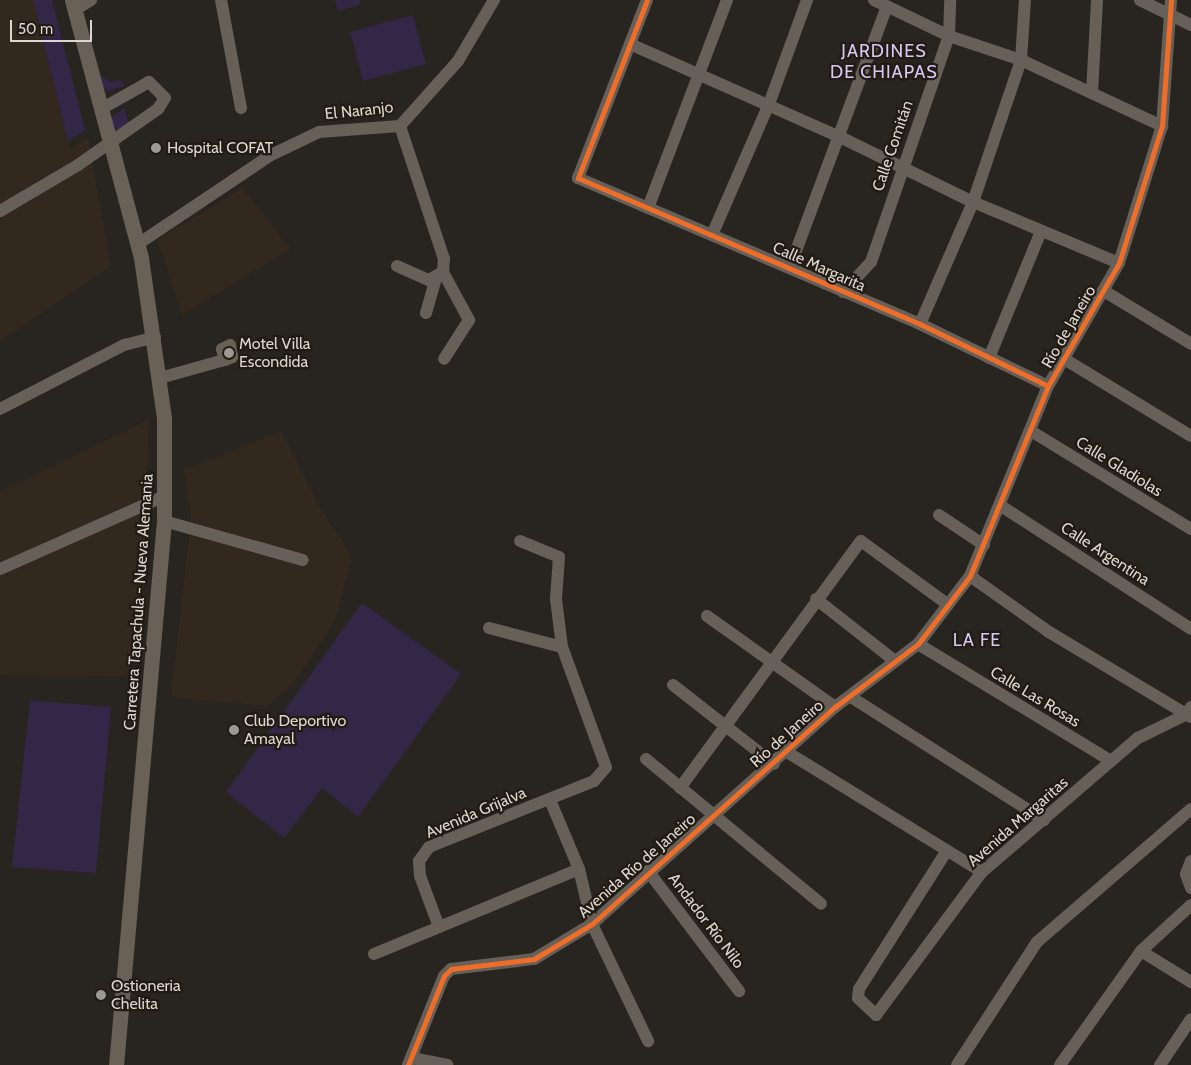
<!DOCTYPE html>
<meta charset="utf-8">
<style>
body{margin:0}
#map{position:relative;width:1191px;height:1065px;overflow:hidden;background:#282420;font-family:Cabin,sans-serif}
div>[style]{position:absolute}
.built>*{inset:0;background:#32281d}
.green>*{inset:0;background:#322747}
.minor>*{height:12px;margin:-6px;padding:0 6px;transform-origin:6px;border-radius:6px;background:#676059}
.major>*{height:15px;margin:-7.5px;padding:0 7.5px;transform-origin:7.5px;border-radius:7.5px;background:#696057}
.cycleway>*{height:5px;margin:-2.5px;padding:0 2.5px;transform-origin:2.5px;border-radius:2.5px;background:#ee6e29}
.dots>*{width:14px;height:14px;translate:-50% -50%;box-sizing:border-box;border:2px solid #221b13;border-radius:50%}
span{translate:-50% -50%;white-space:nowrap;text-align:center;line-height:1.15;-webkit-text-stroke:4.5px #221b13;paint-order:stroke}
.street-label{font-size:16px;color:#dbd6d1}
.poi-label{font-size:16px;color:#dbd6d1}
.left{translate:0 -50%;text-align:left}
.neighbourhood-label{font-size:18px;color:#d4c9f4;letter-spacing:1px}
.scale{position:absolute;left:10px;top:20px;width:82px;height:22px;box-sizing:border-box;border:2px solid #dbd6d1;border-top:0;padding-left:6px;font-size:15px;line-height:18px;white-space:nowrap;color:#dbd6d1;-webkit-text-stroke:4px #221b13;paint-order:stroke}
</style>
<div id="map">
<div class="built">
<i style="clip-path:polygon(0 0,33px 0,70px 149px,88px 138px,111px 266px,0 341px)"></i>
<i style="clip-path:polygon(243px 188px,291px 249px,182px 315px,158px 239px)"></i>
<i style="clip-path:polygon(149px 419px,142px 629px,126px 676px,0 675px,0 492px)"></i>
<i style="clip-path:polygon(281px 431px,317px 503px,352px 556px,335px 621px,294px 682px,268px 706px,171px 697px,191px 518px,184px 470px)"></i>
</div>
<div class="green">
<i style="clip-path:polygon(33px 0,52px 0,85px 130px,68px 141px)"></i>
<i style="clip-path:polygon(335px 0,359px 0,361px 4px,338px 11px)"></i>
<i style="clip-path:polygon(413px 15px,426px 64px,363px 81px,350px 32px)"></i>
<i style="clip-path:polygon(102px 76px,110px 82px,121px 80px,124px 86px,107px 91px,96px 80px)"></i>
<i style="clip-path:polygon(124px 108px,129px 123px,115px 132px,109px 119px)"></i>
<i style="clip-path:polygon(362px 603px,461px 674px,358px 817px,322px 788px,284px 838px,226px 792px)"></i>
<i style="clip-path:polygon(30px 700px,111px 707px,96px 873px,12px 867px)"></i>
</div>
<div class="minor">
<i style="left:221px;top:0;width:110px;rotate:79.5deg"></i>
<i style="left:647px;top:0;width:191px;rotate:111.2deg"></i>
<i style="left:578px;top:178px;width:372px;rotate:23.1deg"></i>
<i style="left:920px;top:324px;width:142px;rotate:25.8deg"></i>
<i style="left:874px;top:0;width:83px;rotate:25.6deg"></i>
<i style="left:949px;top:36px;width:76px;rotate:18.4deg"></i>
<i style="left:1021px;top:60px;width:156px;rotate:25.1deg"></i>
<i style="left:1140px;top:0;width:57px;rotate:26.1deg"></i>
<i style="left:75px;top:10px;width:19px;rotate:-32deg"></i>
<i style="left:630px;top:44px;width:227px;rotate:23.9deg"></i>
<i style="left:838px;top:136px;width:150px;rotate:26.1deg"></i>
<i style="left:973px;top:202px;width:158px;rotate:22.7deg"></i>
<i style="left:1092px;top:93px;width:93px;rotate:-86.9deg"></i>
<i style="left:648px;top:208px;width:222px;rotate:-69.2deg"></i>
<i style="left:0;top:211px;width:91px;rotate:-30.5deg"></i>
<i style="left:78px;top:165px;width:98px;rotate:-35deg"></i>
<i style="left:158px;top:109px;width:13px;rotate:-58deg"></i>
<i style="left:165px;top:98px;width:23px;rotate:-135deg"></i>
<i style="left:149px;top:82px;width:55px;rotate:150.6deg"></i>
<i style="left:712px;top:235px;width:143px;rotate:-66.5deg"></i>
<i style="left:769px;top:104px;width:111px;rotate:-69.9deg"></i>
<i style="left:138px;top:244px;width:160px;rotate:-33.8deg"></i>
<i style="left:271px;top:155px;width:53px;rotate:-25.6deg"></i>
<i style="left:319px;top:132px;width:81px;rotate:-4.2deg"></i>
<i style="left:400px;top:126px;width:87px;rotate:-48.3deg"></i>
<i style="left:458px;top:61px;width:71px;rotate:-59.5deg"></i>
<i style="left:397px;top:266px;width:35px;rotate:24deg"></i>
<i style="left:429px;top:280px;width:16px;rotate:-30deg"></i>
<i style="left:443px;top:272px;width:13px;rotate:-86deg"></i>
<i style="left:444px;top:259px;width:140px;rotate:-108.3deg"></i>
<i style="left:790px;top:267px;width:278px;rotate:-69.6deg"></i>
<i style="left:443px;top:272px;width:55px;rotate:61.6deg"></i>
<i style="left:469px;top:320px;width:46px;rotate:122.7deg"></i>
<i style="left:1104px;top:291px;width:102px;rotate:31.3deg"></i>
<i style="left:843px;top:292px;width:41px;rotate:-47deg"></i>
<i style="left:871px;top:262px;width:239px;rotate:-71deg"></i>
<i style="left:949px;top:36px;width:36px;rotate:-88deg"></i>
<i style="left:426px;top:313px;width:36px;rotate:-74deg"></i>
<i style="left:920px;top:324px;width:133px;rotate:-66.5deg"></i>
<i style="left:973px;top:202px;width:150px;rotate:-71.3deg"></i>
<i style="left:1021px;top:60px;width:60px;rotate:-86.2deg"></i>
<i style="left:989px;top:358px;width:137px;rotate:-67.7deg"></i>
<i style="left:1066px;top:360px;width:146px;rotate:31.3deg"></i>
<i style="left:160px;top:378px;width:63px;rotate:-15.6deg"></i>
<i style="left:221px;top:361px;width:4px;rotate:-14deg"></i>
<i style="left:225px;top:360px;width:8px;rotate:-23deg"></i>
<i style="left:232px;top:357px;width:12px;rotate:-99deg"></i>
<i style="left:230px;top:345px;width:9px;rotate:153deg"></i>
<i style="left:222px;top:349px;width:11px;rotate:75deg"></i>
<i style="left:0;top:409px;width:140px;rotate:-27.3deg"></i>
<i style="left:124px;top:345px;width:32px;rotate:-14deg"></i>
<i style="left:1031px;top:431px;width:188px;rotate:31.5deg"></i>
<i style="left:1001px;top:506px;width:226px;rotate:32.9deg"></i>
<i style="left:939px;top:515px;width:54px;rotate:33.7deg"></i>
<i style="left:164px;top:521px;width:144px;rotate:15.7deg"></i>
<i style="left:0;top:569px;width:180px;rotate:-23.9deg"></i>
<i style="left:970px;top:576px;width:97px;rotate:35.3deg"></i>
<i style="left:1049px;top:632px;width:165px;rotate:30.9deg"></i>
<i style="left:816px;top:599px;width:100px;rotate:38.1deg"></i>
<i style="left:707px;top:616px;width:157px;rotate:35.4deg"></i>
<i style="left:489px;top:628px;width:75px;rotate:14.6deg"></i>
<i style="left:918px;top:644px;width:226px;rotate:31.2deg"></i>
<i style="left:673px;top:685px;width:128px;rotate:38deg"></i>
<i style="left:851px;top:697px;width:229px;rotate:32.5deg"></i>
<i style="left:787px;top:752px;width:229px;rotate:31.6deg"></i>
<i style="left:646px;top:759px;width:227px;rotate:39.6deg"></i>
<i style="left:680px;top:788px;width:306px;rotate:-53.8deg"></i>
<i style="left:861px;top:541px;width:107px;rotate:36.2deg"></i>
<i style="left:550px;top:800px;width:75px;rotate:67.2deg"></i>
<i style="left:579px;top:869px;width:57px;rotate:76.7deg"></i>
<i style="left:592px;top:924px;width:130px;rotate:64.4deg"></i>
<i style="left:946px;top:852px;width:162px;rotate:122.4deg"></i>
<i style="left:859px;top:989px;width:9px;rotate:96deg"></i>
<i style="left:858px;top:998px;width:25px;rotate:43deg"></i>
<i style="left:876px;top:1015px;width:178px;rotate:-53.5deg"></i>
<i style="left:982px;top:872px;width:206px;rotate:-40.7deg"></i>
<i style="left:1138px;top:738px;width:55px;rotate:-26.1deg"></i>
<i style="left:1187px;top:714px;width:8px;rotate:-60deg"></i>
<i style="left:1191px;top:861px;width:14px;rotate:111deg"></i>
<i style="left:1186px;top:874px;width:15px;rotate:70deg"></i>
<i style="left:648px;top:871px;width:151px;rotate:52.8deg"></i>
<i style="left:439px;top:927px;width:54px;rotate:-110.4deg"></i>
<i style="left:420px;top:876px;width:15px;rotate:-94deg"></i>
<i style="left:419px;top:861px;width:17px;rotate:-54deg"></i>
<i style="left:429px;top:847px;width:178px;rotate:-21.8deg"></i>
<i style="left:594px;top:781px;width:18px;rotate:-49deg"></i>
<i style="left:606px;top:767px;width:128px;rotate:-110.1deg"></i>
<i style="left:562px;top:647px;width:48px;rotate:-97.1deg"></i>
<i style="left:556px;top:599px;width:42px;rotate:-85.9deg"></i>
<i style="left:559px;top:557px;width:42px;rotate:-157.7deg"></i>
<i style="left:1141px;top:951px;width:59px;rotate:31.8deg"></i>
<i style="left:374px;top:954px;width:222px;rotate:-22.5deg"></i>
<i style="left:412px;top:1058px;width:36px;rotate:11deg"></i>
<i style="left:408px;top:1065px;width:96px;rotate:-68deg"></i>
<i style="left:444px;top:976px;width:10px;rotate:-45deg"></i>
<i style="left:451px;top:969px;width:84px;rotate:-6.9deg"></i>
<i style="left:534px;top:959px;width:68px;rotate:-31.1deg"></i>
<i style="left:592px;top:924px;width:326px;rotate:-41.8deg"></i>
<i style="left:835px;top:707px;width:104px;rotate:-37.2deg"></i>
<i style="left:918px;top:644px;width:86px;rotate:-52.6deg"></i>
<i style="left:970px;top:576px;width:205px;rotate:-67.7deg"></i>
<i style="left:1048px;top:386px;width:142px;rotate:-60deg"></i>
<i style="left:1119px;top:263px;width:144px;rotate:-72.6deg"></i>
<i style="left:1162px;top:126px;width:126px;rotate:-85.9deg"></i>
<i style="left:957px;top:1065px;width:147px;rotate:-57deg"></i>
<i style="left:1037px;top:942px;width:203px;rotate:-40.8deg"></i>
<i style="left:1060px;top:1065px;width:140px;rotate:-54.6deg"></i>
<i style="left:1141px;top:951px;width:68px;rotate:-42.6deg"></i>
<i style="left:1160px;top:1065px;width:55px;rotate:-56deg"></i>
</div>
<div class="major">
<i style="left:72px;top:0;width:267px;rotate:75deg"></i>
<i style="left:141px;top:258px;width:162px;rotate:81.8deg"></i>
<i style="left:164px;top:418px;width:103px;rotate:90deg"></i>
<i style="left:164px;top:521px;width:546px;rotate:95.04deg"></i>
</div>
<div class="cycleway">
<i style="left:647px;top:0;width:191px;rotate:111.2deg"></i>
<i style="left:578px;top:178px;width:372px;rotate:23.1deg"></i>
<i style="left:920px;top:324px;width:142px;rotate:25.8deg"></i>
<i style="left:408px;top:1065px;width:96px;rotate:-68deg"></i>
<i style="left:444px;top:976px;width:10px;rotate:-45deg"></i>
<i style="left:451px;top:969px;width:84px;rotate:-6.9deg"></i>
<i style="left:534px;top:959px;width:68px;rotate:-31.1deg"></i>
<i style="left:592px;top:924px;width:326px;rotate:-41.8deg"></i>
<i style="left:835px;top:707px;width:104px;rotate:-37.2deg"></i>
<i style="left:918px;top:644px;width:86px;rotate:-52.6deg"></i>
<i style="left:970px;top:576px;width:205px;rotate:-67.7deg"></i>
<i style="left:1048px;top:386px;width:142px;rotate:-60deg"></i>
<i style="left:1119px;top:263px;width:144px;rotate:-72.6deg"></i>
<i style="left:1162px;top:126px;width:126px;rotate:-85.9deg"></i>
</div>
<div class="dots">
<i style="left:156px;top:148px;background:#9c9893"></i>
<i style="left:229px;top:353px;background:#9c9893"></i>
<i style="left:234px;top:730px;background:#9c9893"></i>
<i style="left:101px;top:995px;background:#9c9893"></i>
</div>
<div class="street-label">
<span style="left:359px;top:111px;rotate:-6deg">El Naranjo</span>
<span style="left:893px;top:146px;rotate:-71deg">Calle Comitán</span>
<span style="left:819px;top:267px;rotate:24deg">Calle Margarita</span>
<span style="left:1069px;top:327px;rotate:-60deg">Río de Janeiro</span>
<span style="left:1119px;top:467px;rotate:32deg">Calle Gladiolas</span>
<span style="left:1105px;top:554px;rotate:33deg">Calle Argentina</span>
<span style="left:139px;top:602px;rotate:-86deg">Carretera Tapachula - Nueva Alemania</span>
<span style="left:1035px;top:697px;rotate:31deg">Calle Las Rosas</span>
<span style="left:787px;top:734px;rotate:-42deg">Río de Janeiro</span>
<span style="left:476px;top:813px;rotate:-23deg">Avenida Grijalva</span>
<span style="left:1018px;top:822px;rotate:-41deg">Avenida Margaritas</span>
<span style="left:637px;top:866px;rotate:-41deg">Avenida Río de Janeiro</span>
<span style="left:706px;top:921px;rotate:53deg">Andador Río Nilo</span>
</div>
<div class="poi-label">
<span class="left" style="left:167px;top:148px">Hospital COFAT</span>
<span class="left" style="left:239px;top:353px">Motel Villa<br>Escondida</span>
<span class="left" style="left:244px;top:730px">Club Deportivo<br>Amayal</span>
<span class="left" style="left:111px;top:995px">Ostioneria<br>Chelita</span>
</div>
<div class="neighbourhood-label">
<span style="left:884px;top:62px">JARDINES<br>DE CHIAPAS</span>
<span style="left:977px;top:640px">LA FE</span>
</div>
<div class="scale">50 m</div>
</div>
